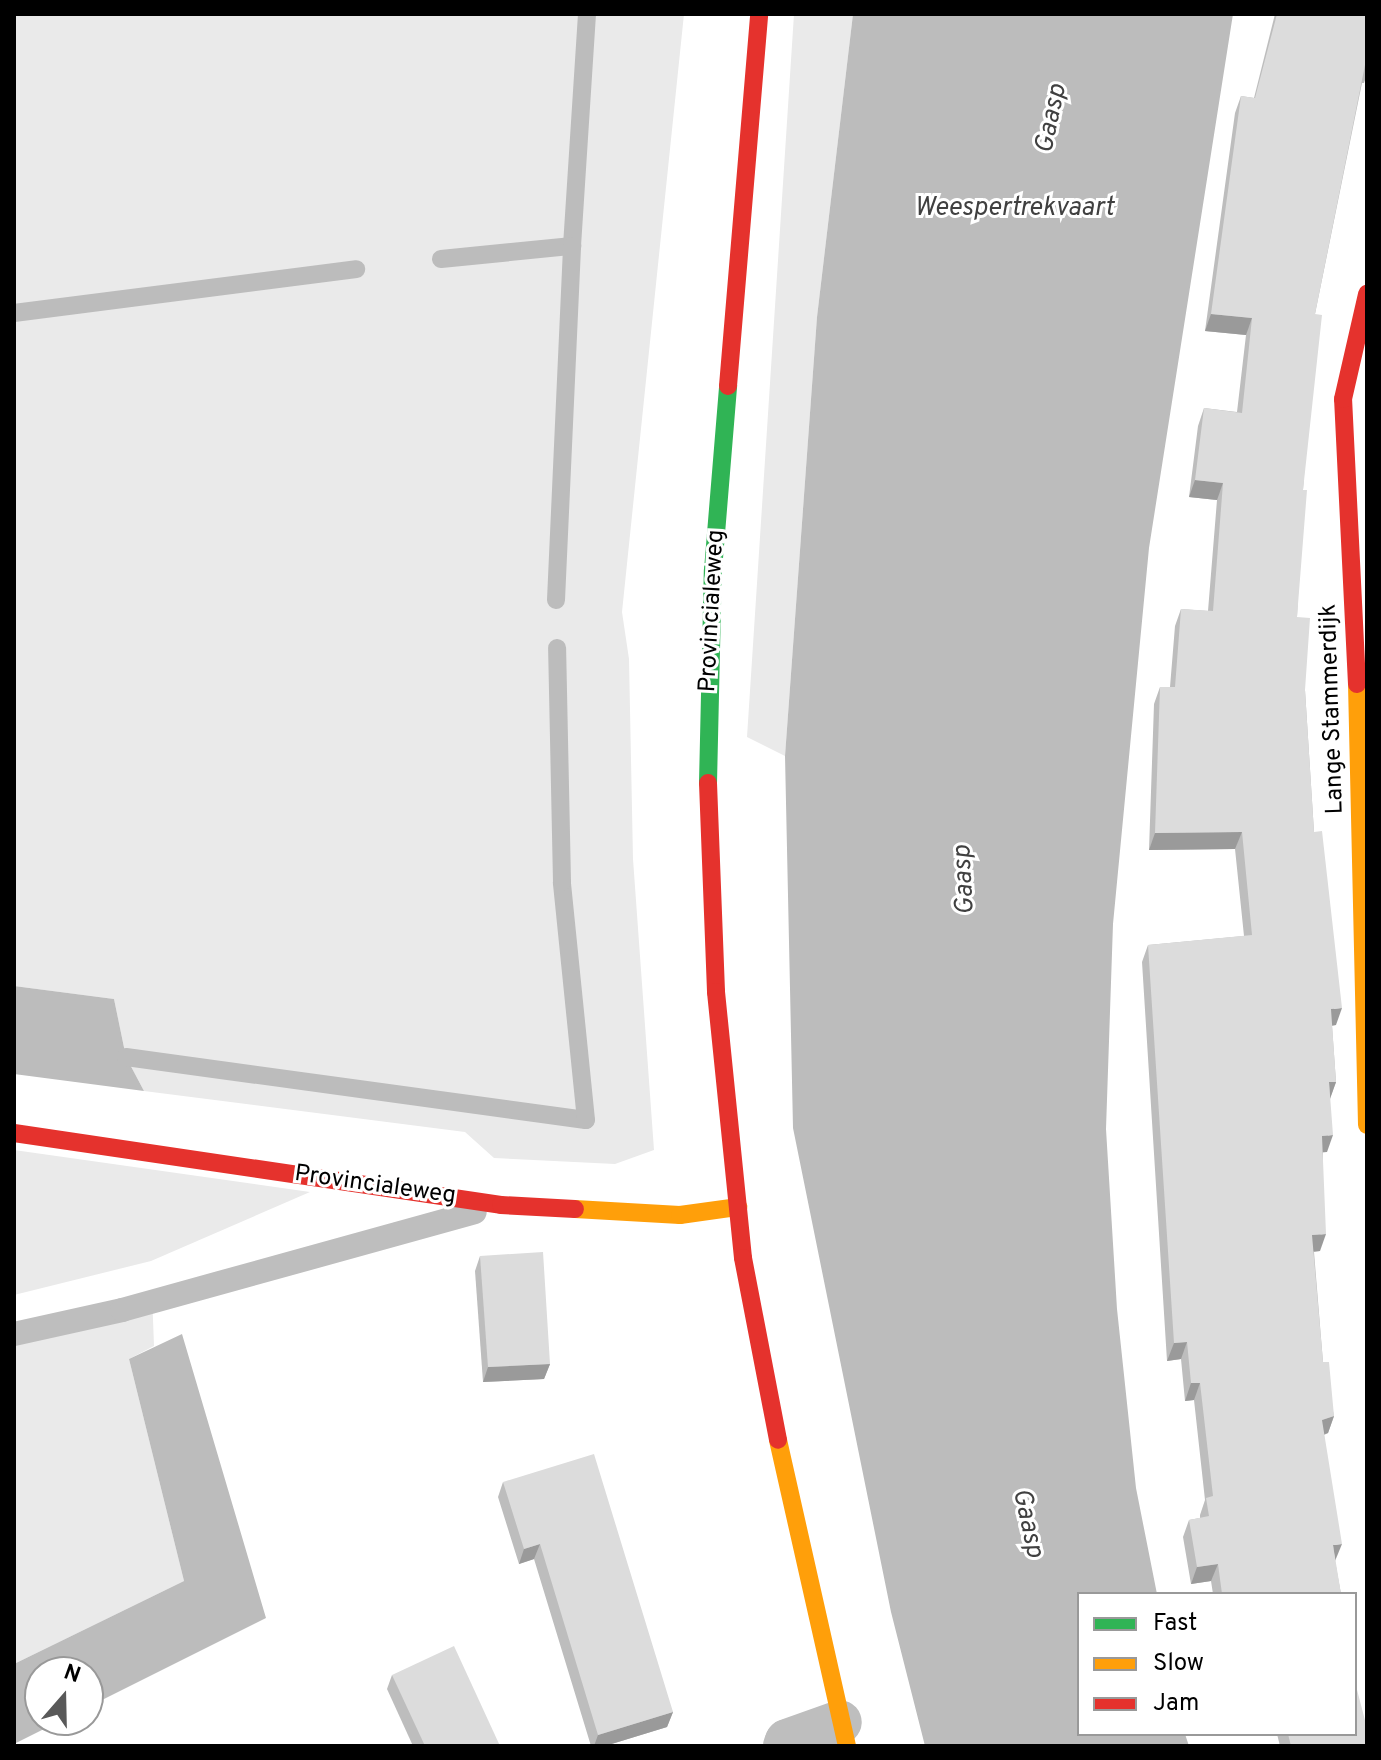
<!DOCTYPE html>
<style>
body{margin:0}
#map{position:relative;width:1381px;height:1760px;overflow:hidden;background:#fff;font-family:Overpass,sans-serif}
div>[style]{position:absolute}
.green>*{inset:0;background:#eaeaea}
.water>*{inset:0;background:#bcbcbc}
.stream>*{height:18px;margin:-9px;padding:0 9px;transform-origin:9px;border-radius:9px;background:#bcbcbc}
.lane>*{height:24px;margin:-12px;padding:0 12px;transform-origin:12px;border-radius:12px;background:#bebebe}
.street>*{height:44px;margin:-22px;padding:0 22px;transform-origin:22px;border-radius:22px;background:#bebebe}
.fast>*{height:18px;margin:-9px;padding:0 9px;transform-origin:9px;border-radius:9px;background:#30b455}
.slow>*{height:18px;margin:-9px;padding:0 9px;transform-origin:9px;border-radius:9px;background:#ff9f0a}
.jam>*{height:18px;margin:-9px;padding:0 9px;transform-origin:9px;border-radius:9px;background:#e5322d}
.wall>*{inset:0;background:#bdbdbd}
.shaded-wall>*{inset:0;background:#9a9a9a}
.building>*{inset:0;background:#dcdcdc}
span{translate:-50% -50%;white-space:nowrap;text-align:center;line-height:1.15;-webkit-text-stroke:6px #fff;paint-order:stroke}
.street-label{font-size:24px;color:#000}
.water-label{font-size:26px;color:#404040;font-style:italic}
.frame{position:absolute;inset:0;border:16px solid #000;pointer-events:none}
.legend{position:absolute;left:1077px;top:1592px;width:280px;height:144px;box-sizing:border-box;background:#fff;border:2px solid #999;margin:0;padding:10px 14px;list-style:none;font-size:24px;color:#000}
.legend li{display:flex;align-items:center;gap:16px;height:40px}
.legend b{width:40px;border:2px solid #999}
.north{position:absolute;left:24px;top:1656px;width:80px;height:80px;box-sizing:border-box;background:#fff;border:2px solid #999;border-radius:50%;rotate:20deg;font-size:22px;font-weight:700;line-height:32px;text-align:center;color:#000}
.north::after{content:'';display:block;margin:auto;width:28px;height:36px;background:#595959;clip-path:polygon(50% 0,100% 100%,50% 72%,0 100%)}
</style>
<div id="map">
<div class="green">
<i style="clip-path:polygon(14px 14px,684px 14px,622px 612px,629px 659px,633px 859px,654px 1150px,615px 1164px,494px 1158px,465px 1132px,144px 1091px,126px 1057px,114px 999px,14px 986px)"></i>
<i style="clip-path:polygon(794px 14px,853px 14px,817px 317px,785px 756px,747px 737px)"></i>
<i style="clip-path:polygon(14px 1150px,310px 1192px,151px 1261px,14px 1295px)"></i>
<i style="clip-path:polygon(152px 1292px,154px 1346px,129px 1359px,184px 1581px,14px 1664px,14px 1339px)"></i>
</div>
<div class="water">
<i style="clip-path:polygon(853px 14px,1233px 14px,1149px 548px,1113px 924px,1106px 1129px,1117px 1309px,1136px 1488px,1157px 1594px,1079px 1594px,1079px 1734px,1185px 1734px,1189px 1746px,925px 1746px,891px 1612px,793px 1128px,785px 756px,817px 317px)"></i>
<i style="clip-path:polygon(14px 986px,114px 999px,126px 1057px,144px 1091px,14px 1074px)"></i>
<i style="clip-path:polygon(182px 1334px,266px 1618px,88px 1707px,88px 1672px,40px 1672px,40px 1720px,62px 1720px,14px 1744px,14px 1664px,184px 1581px,129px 1359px)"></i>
</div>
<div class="stream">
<i style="left:441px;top:259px;width:132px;rotate:-5.7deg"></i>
<i style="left:572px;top:246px;width:232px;rotate:-86.3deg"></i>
<i style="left:14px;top:313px;width:345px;rotate:-7.3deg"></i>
<i style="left:556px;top:600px;width:354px;rotate:-87.4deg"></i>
<i style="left:126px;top:1057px;width:464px;rotate:7.8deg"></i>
<i style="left:586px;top:1120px;width:239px;rotate:-95.8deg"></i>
<i style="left:562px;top:882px;width:234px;rotate:-91.2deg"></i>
</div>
<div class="lane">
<i style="left:14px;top:1334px;width:111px;rotate:-12.5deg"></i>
<i style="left:122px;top:1310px;width:366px;rotate:-15.5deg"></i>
</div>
<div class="street">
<i style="left:785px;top:1746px;width:5px;rotate:-68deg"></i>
<i style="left:787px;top:1741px;width:56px;rotate:-19.7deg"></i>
</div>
<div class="fast">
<i style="left:708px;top:783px;width:213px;rotate:-88.7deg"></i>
<i style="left:713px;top:570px;width:185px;rotate:-85.3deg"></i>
</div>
<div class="slow">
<i style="left:1357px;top:684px;width:441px;rotate:88.7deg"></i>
<i style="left:575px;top:1209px;width:105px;rotate:3.3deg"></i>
<i style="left:680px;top:1215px;width:59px;rotate:-7.9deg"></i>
<i style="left:778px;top:1440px;width:314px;rotate:77.3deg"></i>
</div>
<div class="jam">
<i style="left:728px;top:386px;width:373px;rotate:-85.2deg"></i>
<i style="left:1357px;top:684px;width:285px;rotate:-92.8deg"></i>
<i style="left:1343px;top:399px;width:108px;rotate:-77.1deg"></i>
<i style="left:708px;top:783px;width:209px;rotate:87.8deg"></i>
<i style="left:716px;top:992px;width:267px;rotate:84.2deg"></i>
<i style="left:743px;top:1258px;width:185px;rotate:79.1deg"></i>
<i style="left:14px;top:1133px;width:492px;rotate:8.4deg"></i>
<i style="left:501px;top:1205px;width:74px;rotate:3.1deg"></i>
</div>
<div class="wall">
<i style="clip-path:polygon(1275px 14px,1367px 14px,1367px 74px,1364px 83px,1362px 83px,1315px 314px,1303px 490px,1297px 617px,1305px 690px,1314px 832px,1336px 1025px,1332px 1026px,1336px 1082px,1330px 1098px,1327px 1152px,1323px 1152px,1320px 1251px,1314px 1252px,1323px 1362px,1334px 1416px,1328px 1433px,1324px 1435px,1335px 1561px,1341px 1594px,1213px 1594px,1211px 1581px,1191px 1584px,1183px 1537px,1189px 1520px,1200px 1518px,1200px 1515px,1205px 1500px,1194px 1400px,1185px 1401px,1181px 1359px,1167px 1361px,1142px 962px,1148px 945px,1244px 936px,1235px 849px,1149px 850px,1154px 704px,1160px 687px,1170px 687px,1175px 626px,1181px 609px,1208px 611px,1217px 500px,1189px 497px,1198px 426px,1204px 408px,1237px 412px,1246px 335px,1205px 331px,1235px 113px,1241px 96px,1254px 98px)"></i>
<i style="clip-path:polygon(480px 1256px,550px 1364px,544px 1379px,483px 1382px,475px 1271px)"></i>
<i style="clip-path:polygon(503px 1482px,673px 1712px,667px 1727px,605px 1746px,591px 1746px,534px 1559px,519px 1564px,498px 1497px)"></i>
<i style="clip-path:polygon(392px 1675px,500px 1746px,413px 1746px,387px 1689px)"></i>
<i style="clip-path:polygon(1277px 1734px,1355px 1734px,1367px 1746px,1280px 1746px)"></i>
</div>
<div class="shaded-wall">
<i style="clip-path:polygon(1211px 314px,1252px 318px,1246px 335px,1205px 331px)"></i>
<i style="clip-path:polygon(1195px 480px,1223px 483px,1217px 500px,1189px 497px)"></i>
<i style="clip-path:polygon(1242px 832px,1235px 849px,1149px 850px,1155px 833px)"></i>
<i style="clip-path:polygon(1342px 1008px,1336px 1025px,1325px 1026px,1331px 1009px)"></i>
<i style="clip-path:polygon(1329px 1082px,1336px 1082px,1330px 1099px)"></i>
<i style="clip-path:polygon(1333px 1135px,1327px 1152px,1316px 1153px,1322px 1136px)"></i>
<i style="clip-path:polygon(1326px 1234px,1320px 1251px,1306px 1252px,1312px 1235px)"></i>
<i style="clip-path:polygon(1187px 1342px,1181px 1359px,1167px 1361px,1174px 1343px)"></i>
<i style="clip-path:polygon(550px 1364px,544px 1379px,483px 1382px,488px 1367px)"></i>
<i style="clip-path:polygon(1191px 1383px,1200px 1383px,1194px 1400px,1185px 1401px)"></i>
<i style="clip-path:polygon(1334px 1416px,1328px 1433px,1316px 1437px,1322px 1420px)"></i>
<i style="clip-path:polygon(540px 1544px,534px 1559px,519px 1564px,524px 1549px)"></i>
<i style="clip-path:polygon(1342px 1544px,1335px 1561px,1333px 1545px)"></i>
<i style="clip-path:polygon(1218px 1564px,1211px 1581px,1191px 1584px,1197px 1567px)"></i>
<i style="clip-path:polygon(673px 1712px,667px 1727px,605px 1746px,594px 1746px,598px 1735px)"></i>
</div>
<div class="building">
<i style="clip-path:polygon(1277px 14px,1367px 14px,1367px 65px,1365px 65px,1315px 314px,1322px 315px,1303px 490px,1307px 490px,1297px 617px,1310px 618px,1305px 690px,1314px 832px,1322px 831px,1342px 1008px,1331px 1009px,1336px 1082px,1329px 1082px,1333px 1135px,1322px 1136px,1326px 1234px,1312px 1235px,1323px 1362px,1329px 1362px,1334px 1416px,1322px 1420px,1342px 1544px,1333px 1545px,1341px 1594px,1222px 1594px,1218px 1564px,1197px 1567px,1189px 1520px,1209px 1516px,1206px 1498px,1213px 1496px,1200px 1383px,1191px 1383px,1187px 1342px,1174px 1343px,1148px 945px,1252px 935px,1242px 832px,1155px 833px,1160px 687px,1175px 687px,1181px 609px,1213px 611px,1223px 483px,1195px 480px,1204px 408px,1242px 413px,1252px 318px,1211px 314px,1241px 96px,1255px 98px)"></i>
<i style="clip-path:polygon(543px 1252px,550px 1364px,488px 1367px,480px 1256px)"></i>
<i style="clip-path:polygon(594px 1454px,673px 1712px,598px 1735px,540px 1544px,524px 1549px,503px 1482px)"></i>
<i style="clip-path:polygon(454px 1646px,500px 1746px,425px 1746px,392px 1675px)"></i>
<i style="clip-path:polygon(1355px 1682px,1367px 1728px,1367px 1746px,1291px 1746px,1288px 1734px,1355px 1734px)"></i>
</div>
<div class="street-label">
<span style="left:713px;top:611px;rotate:-87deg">Provincialeweg</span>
<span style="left:1333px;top:709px;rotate:-92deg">Lange Stammerdijk</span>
<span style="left:375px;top:1186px;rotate:8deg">Provincialeweg</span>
</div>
<div class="water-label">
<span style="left:1052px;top:119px;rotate:-78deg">Gaasp</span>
<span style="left:1014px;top:209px">Weespertrekvaart</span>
<span style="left:965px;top:880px;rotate:-93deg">Gaasp</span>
<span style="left:1027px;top:1523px;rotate:78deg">Gaasp</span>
</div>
<div class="frame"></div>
<ul class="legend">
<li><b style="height:10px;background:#30b455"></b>Fast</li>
<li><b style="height:10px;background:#ff9f0a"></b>Slow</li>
<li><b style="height:10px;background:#e5322d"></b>Jam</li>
</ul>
<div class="north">N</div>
</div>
